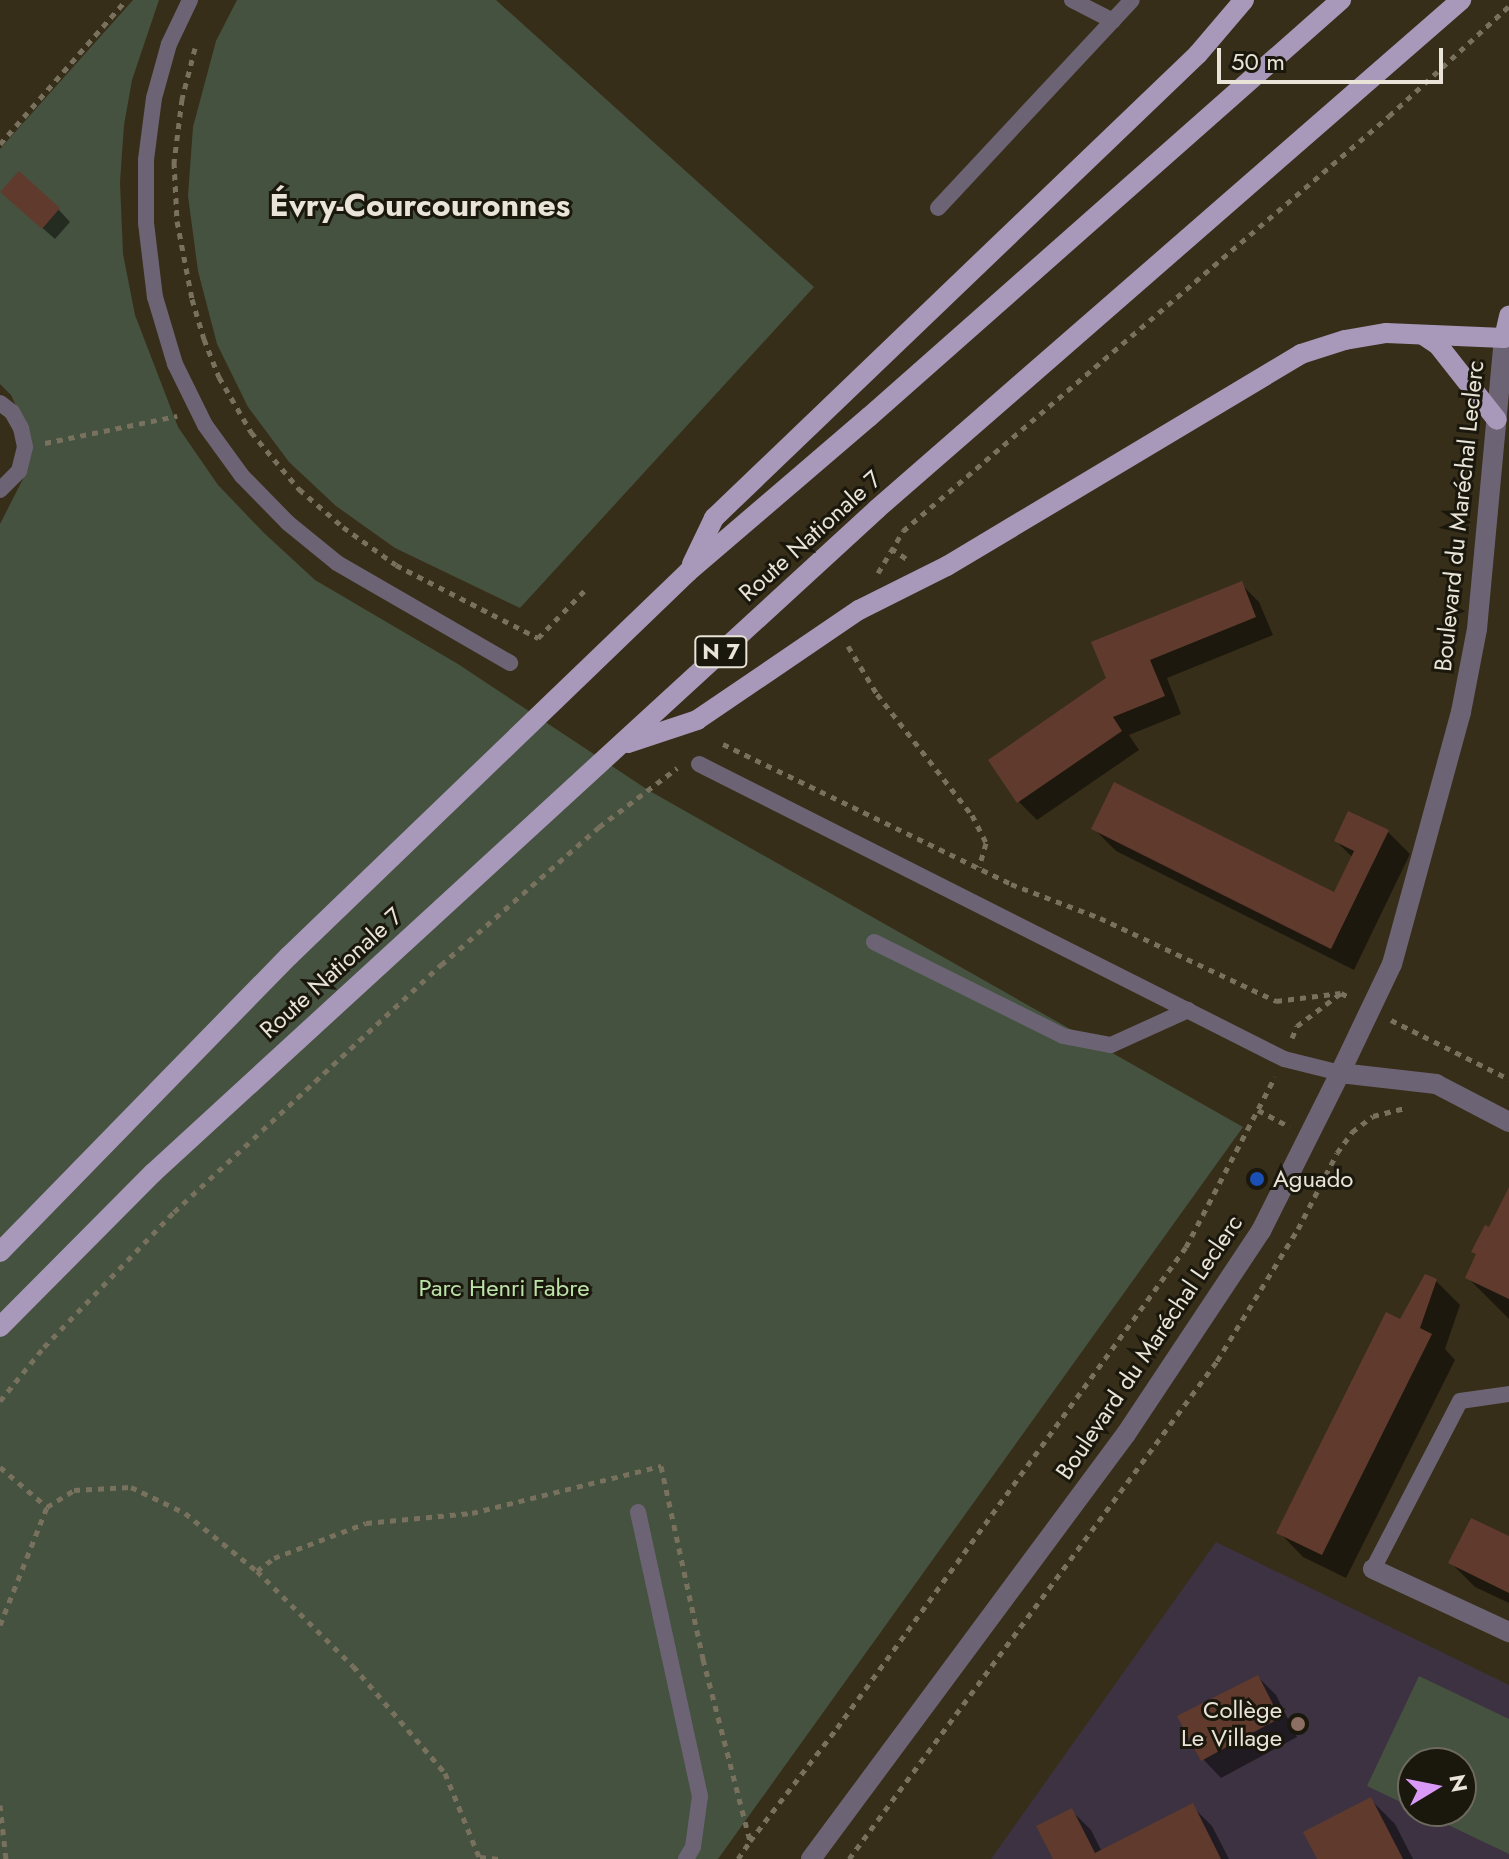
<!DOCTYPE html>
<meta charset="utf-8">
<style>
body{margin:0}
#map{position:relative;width:1509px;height:1859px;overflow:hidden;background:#372e19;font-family:Jost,sans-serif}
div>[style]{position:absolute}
.education>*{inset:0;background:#3d3241}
.green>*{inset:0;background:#45523f}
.shadow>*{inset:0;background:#0007}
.building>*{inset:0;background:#603b2d}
.path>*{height:5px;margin-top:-2.5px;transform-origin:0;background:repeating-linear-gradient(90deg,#78715e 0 6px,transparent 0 12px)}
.service>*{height:16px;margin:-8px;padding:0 8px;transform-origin:8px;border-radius:8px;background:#6c6474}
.minor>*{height:20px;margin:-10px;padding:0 10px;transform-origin:10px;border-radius:10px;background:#6c6474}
.tertiary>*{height:20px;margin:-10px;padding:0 10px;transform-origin:10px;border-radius:10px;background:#6c6474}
.primary>*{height:20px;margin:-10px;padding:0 10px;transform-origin:10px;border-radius:10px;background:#a898b9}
.dots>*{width:22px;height:22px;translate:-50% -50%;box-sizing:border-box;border:4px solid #1a170d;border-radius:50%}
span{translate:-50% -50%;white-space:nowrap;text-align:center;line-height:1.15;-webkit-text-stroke:6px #1a170d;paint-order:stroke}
.shield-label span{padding:2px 6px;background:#1a170d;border:2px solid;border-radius:6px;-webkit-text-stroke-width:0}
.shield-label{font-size:22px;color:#e9e4d7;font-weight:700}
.street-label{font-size:24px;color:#e9e4d7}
.poi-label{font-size:24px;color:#e9e4d7}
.left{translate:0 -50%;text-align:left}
.right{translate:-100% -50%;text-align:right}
.park-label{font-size:24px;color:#bbe2a8}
.district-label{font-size:32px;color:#e9e4d7;font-weight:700}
.north{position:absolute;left:1397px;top:1747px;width:80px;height:80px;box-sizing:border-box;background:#1a170d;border:2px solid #6d695e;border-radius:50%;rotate:80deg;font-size:22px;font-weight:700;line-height:32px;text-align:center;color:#e9e4d7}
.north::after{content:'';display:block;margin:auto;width:28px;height:36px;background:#d99af7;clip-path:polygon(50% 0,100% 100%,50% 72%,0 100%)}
.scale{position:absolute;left:1217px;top:48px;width:226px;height:36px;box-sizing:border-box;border:4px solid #e9e4d7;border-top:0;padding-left:10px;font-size:24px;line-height:28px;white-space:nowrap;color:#e9e4d7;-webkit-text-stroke:6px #1a170d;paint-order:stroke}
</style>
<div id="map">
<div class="education">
<i style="clip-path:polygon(evenodd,1216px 1542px,1509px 1685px,1509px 1859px,991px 1859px,1216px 1542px,1413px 1763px,1461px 1763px,1461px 1811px,1413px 1811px,1413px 1763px)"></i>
</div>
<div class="green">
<i style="clip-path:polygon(133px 0,159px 0,132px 80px,124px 125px,120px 182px,123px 254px,135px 315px,178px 427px,218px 485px,264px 533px,315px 580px,458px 664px,648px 790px,1243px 1127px,718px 1859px,0 1859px,0 524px,26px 473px,26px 428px,11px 395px,0 384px,0 149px)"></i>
<i style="clip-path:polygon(237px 0,496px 0,814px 287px,520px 608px,395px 548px,336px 506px,289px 462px,248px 407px,217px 344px,198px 271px,188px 196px,193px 127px,216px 41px)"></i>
<i style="clip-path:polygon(1419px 1676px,1509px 1719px,1509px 1854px,1419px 1811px,1461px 1811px,1461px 1763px,1413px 1763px,1413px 1808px,1367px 1786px)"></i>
</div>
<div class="shadow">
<i style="clip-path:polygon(15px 204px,59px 210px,70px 222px,55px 239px)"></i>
<i style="clip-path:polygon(1241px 584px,1259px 602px,1273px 635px,1167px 678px,1181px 714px,1129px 735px,1139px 750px,1037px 820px,1019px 802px,991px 761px)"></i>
<i style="clip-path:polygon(1093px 828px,1335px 895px,1353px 858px,1336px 841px,1388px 832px,1410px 854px,1354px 970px,1116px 851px)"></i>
<i style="clip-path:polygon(1509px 1212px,1509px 1319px,1467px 1277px,1478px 1255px)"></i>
<i style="clip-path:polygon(1436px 1281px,1460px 1305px,1445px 1349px,1455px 1360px,1346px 1578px,1303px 1557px,1279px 1532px,1401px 1321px)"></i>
<i style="clip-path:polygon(1509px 1538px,1509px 1603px,1475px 1587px,1451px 1563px)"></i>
<i style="clip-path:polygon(1258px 1677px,1276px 1695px,1297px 1737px,1221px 1778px,1203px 1759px)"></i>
<i style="clip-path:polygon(1371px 1800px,1395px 1824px,1413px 1859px,1319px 1859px)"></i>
<i style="clip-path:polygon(1192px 1806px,1212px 1826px,1229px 1859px,1055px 1859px,1071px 1810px,1091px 1830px,1102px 1852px)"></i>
</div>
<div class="building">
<i style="clip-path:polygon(19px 171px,60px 208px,42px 229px,0 192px)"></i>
<i style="clip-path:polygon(1242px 581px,1256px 617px,1150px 660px,1165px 696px,1113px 717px,1122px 731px,1017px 803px,988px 760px,1106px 678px,1091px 642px)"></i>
<i style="clip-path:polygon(1114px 782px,1334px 892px,1354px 851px,1334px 841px,1348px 811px,1389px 830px,1331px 949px,1091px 829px)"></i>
<i style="clip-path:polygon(1509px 1187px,1509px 1299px,1465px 1278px,1476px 1254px,1471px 1252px,1485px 1225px,1489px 1227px)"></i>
<i style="clip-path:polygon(1425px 1274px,1437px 1279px,1420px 1328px,1432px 1334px,1322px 1555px,1276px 1533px,1386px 1312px,1400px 1319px)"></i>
<i style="clip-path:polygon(1471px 1518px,1509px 1536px,1509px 1593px,1448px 1563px)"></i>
<i style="clip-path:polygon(1258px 1675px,1280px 1718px,1201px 1761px,1177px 1716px)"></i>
<i style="clip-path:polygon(1371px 1797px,1403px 1859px,1317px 1859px,1303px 1832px)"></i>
<i style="clip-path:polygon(1193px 1803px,1221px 1859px,1053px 1859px,1036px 1826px,1072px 1808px,1095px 1853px)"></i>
</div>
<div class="path">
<i style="left:195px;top:48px;width:53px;rotate:104.3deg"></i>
<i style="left:182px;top:99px;width:64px;rotate:97.2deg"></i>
<i style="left:174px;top:162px;width:59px;rotate:87.1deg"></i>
<i style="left:177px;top:221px;width:79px;rotate:79.1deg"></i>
<i style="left:192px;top:299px;width:42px;rotate:73.3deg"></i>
<i style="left:204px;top:339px;width:41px;rotate:68.5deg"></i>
<i style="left:219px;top:377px;width:64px;rotate:59.8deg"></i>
<i style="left:251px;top:432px;width:75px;rotate:49.9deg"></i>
<i style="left:299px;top:489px;width:58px;rotate:40.8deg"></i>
<i style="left:343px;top:527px;width:65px;rotate:35.6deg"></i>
<i style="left:396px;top:565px;width:160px;rotate:27.2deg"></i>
<i style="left:538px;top:638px;width:67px;rotate:-45.6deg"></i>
<i style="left:0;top:144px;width:191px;rotate:-48.8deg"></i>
<i style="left:45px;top:443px;width:135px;rotate:-11.6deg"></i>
<i style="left:891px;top:548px;width:19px;rotate:35deg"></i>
<i style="left:878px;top:573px;width:49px;rotate:-59.2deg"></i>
<i style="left:903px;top:531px;width:639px;rotate:-40.49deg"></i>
<i style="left:1389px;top:116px;width:163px;rotate:-42.5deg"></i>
<i style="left:848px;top:646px;width:56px;rotate:58.9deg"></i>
<i style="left:877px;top:694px;width:154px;rotate:51.9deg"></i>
<i style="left:972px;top:815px;width:31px;rotate:63deg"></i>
<i style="left:986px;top:843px;width:25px;rotate:106deg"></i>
<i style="left:723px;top:744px;width:320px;rotate:25.9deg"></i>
<i style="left:1011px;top:884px;width:95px;rotate:20.9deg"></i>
<i style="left:1100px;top:918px;width:195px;rotate:25.2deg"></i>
<i style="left:1276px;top:1001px;width:65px;rotate:-7deg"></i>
<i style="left:1341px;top:993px;width:11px;rotate:27deg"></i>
<i style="left:1391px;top:1020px;width:132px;rotate:26.6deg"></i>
<i style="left:1292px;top:1038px;width:13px;rotate:-67deg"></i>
<i style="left:1297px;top:1026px;width:55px;rotate:-36.9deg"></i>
<i style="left:1258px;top:1110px;width:36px;rotate:28deg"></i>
<i style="left:1337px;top:1153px;width:26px;rotate:-54deg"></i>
<i style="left:1352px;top:1132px;width:26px;rotate:-37deg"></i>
<i style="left:1373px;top:1116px;width:34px;rotate:-14deg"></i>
<i style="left:0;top:1401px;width:70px;rotate:-50.8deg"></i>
<i style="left:44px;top:1347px;width:187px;rotate:-46.1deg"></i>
<i style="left:174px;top:1212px;width:364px;rotate:-42.8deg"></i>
<i style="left:441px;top:965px;width:210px;rotate:-41.1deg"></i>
<i style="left:599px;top:827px;width:98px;rotate:-37.1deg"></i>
<i style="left:0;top:1467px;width:62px;rotate:40.4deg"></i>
<i style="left:47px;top:1507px;width:32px;rotate:-32deg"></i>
<i style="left:74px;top:1490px;width:57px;rotate:-3deg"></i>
<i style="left:131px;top:1487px;width:60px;rotate:25.7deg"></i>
<i style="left:185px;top:1513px;width:92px;rotate:38.9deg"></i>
<i style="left:257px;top:1571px;width:135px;rotate:44.7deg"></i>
<i style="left:353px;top:1666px;width:141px;rotate:49.3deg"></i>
<i style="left:445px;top:1773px;width:93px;rotate:67.9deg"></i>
<i style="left:257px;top:1571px;width:21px;rotate:-37deg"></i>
<i style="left:274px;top:1558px;width:98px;rotate:-20.8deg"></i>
<i style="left:366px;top:1523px;width:106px;rotate:-5.4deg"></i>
<i style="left:472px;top:1513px;width:195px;rotate:-14deg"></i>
<i style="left:661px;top:1466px;width:198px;rotate:77.7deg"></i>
<i style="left:703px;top:1659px;width:188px;rotate:75.5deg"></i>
<i style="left:750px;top:1841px;width:143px;rotate:-52.4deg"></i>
<i style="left:837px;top:1728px;width:594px;rotate:-54.04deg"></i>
<i style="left:1186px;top:1247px;width:192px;rotate:-62.4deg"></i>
<i style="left:0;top:1625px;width:127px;rotate:-68.3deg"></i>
<i style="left:0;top:1805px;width:54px;rotate:83.7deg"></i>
<i style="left:480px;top:1857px;width:19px;rotate:6deg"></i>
<i style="left:738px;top:1859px;width:22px;rotate:-56deg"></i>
<i style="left:849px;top:1859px;width:619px;rotate:-53.54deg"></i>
<i style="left:1217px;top:1361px;width:155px;rotate:-58.5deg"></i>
<i style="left:1298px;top:1229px;width:85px;rotate:-62.8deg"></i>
</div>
<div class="service">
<i style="left:190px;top:0;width:49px;rotate:115.5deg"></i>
<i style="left:169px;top:44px;width:56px;rotate:105.5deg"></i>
<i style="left:154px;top:98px;width:63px;rotate:97.4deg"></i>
<i style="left:146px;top:160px;width:63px;rotate:90deg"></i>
<i style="left:146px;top:223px;width:75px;rotate:83.1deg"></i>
<i style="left:155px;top:297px;width:70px;rotate:73.4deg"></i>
<i style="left:175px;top:364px;width:68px;rotate:63.8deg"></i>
<i style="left:205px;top:425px;width:63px;rotate:54deg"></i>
<i style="left:242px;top:476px;width:66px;rotate:45.6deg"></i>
<i style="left:288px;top:523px;width:63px;rotate:39.2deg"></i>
<i style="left:337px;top:563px;width:200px;rotate:30deg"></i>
<i style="left:1072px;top:0;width:46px;rotate:27.1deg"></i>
<i style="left:938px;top:208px;width:284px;rotate:-47deg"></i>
<i style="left:0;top:403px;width:15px;rotate:37deg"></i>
<i style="left:12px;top:412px;width:18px;rotate:61deg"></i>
<i style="left:21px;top:428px;width:19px;rotate:78deg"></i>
<i style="left:25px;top:447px;width:25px;rotate:104deg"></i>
<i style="left:19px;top:471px;width:27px;rotate:135deg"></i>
<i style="left:699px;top:764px;width:655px;rotate:26.76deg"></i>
<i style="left:1284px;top:1059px;width:58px;rotate:14deg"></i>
<i style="left:874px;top:942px;width:211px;rotate:26.4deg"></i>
<i style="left:1063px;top:1036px;width:49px;rotate:10.6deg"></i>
<i style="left:1111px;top:1045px;width:85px;rotate:-24.4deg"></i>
<i style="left:638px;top:1512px;width:291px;rotate:77.7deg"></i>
<i style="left:700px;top:1796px;width:51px;rotate:97.8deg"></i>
<i style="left:693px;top:1847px;width:14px;rotate:120deg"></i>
<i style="left:1373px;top:1569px;width:189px;rotate:-62.6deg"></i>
<i style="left:1460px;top:1401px;width:49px;rotate:-8.1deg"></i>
</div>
<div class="minor">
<i style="left:1373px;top:1569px;width:150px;rotate:24.9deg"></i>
<i style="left:811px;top:1859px;width:529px;rotate:-53.46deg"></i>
<i style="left:1126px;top:1434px;width:244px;rotate:-56.4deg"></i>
<i style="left:1261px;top:1231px;width:177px;rotate:-63.4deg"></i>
</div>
<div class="tertiary">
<i style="left:1504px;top:338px;width:292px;rotate:95.3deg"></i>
<i style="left:1477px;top:629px;width:85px;rotate:100.9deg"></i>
<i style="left:1461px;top:712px;width:261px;rotate:105.3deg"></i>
<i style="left:1392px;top:964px;width:121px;rotate:115.5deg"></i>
<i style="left:1340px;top:1073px;width:97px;rotate:6.5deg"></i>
<i style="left:1436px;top:1084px;width:82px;rotate:27.5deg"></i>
</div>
<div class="primary">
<i style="left:1423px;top:335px;width:18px;rotate:34deg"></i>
<i style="left:1438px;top:345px;width:95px;rotate:51.8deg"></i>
<i style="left:692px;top:564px;width:51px;rotate:-64.4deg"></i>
<i style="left:714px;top:518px;width:670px;rotate:-43.79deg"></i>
<i style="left:1198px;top:54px;width:71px;rotate:-49.6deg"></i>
<i style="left:628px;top:743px;width:73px;rotate:-18.4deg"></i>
<i style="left:697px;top:720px;width:196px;rotate:-34.2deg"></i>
<i style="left:859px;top:610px;width:98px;rotate:-26.6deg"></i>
<i style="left:947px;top:566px;width:413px;rotate:-30.9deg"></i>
<i style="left:1301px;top:354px;width:46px;rotate:-17.7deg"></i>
<i style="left:1345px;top:340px;width:42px;rotate:-9.7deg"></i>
<i style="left:1386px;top:333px;width:118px;rotate:2.4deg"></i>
<i style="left:1504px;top:338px;width:23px;rotate:-77deg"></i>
<i style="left:0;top:1252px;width:414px;rotate:-45.7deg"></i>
<i style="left:289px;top:956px;width:554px;rotate:-43.9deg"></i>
<i style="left:688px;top:572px;width:238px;rotate:-40.6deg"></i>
<i style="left:869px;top:417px;width:630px;rotate:-41.46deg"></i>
<i style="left:0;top:1327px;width:217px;rotate:-45.2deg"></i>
<i style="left:153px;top:1173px;width:982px;rotate:-42.52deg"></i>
<i style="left:877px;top:509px;width:775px;rotate:-41.07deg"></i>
</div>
<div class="dots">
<i style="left:1257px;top:1179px;background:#1a4fb4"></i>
<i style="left:1298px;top:1724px;background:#8d6e63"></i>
</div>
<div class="shield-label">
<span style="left:721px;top:652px">N 7</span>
</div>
<div class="street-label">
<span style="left:1459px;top:516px;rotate:-84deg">Boulevard du Maréchal Leclerc</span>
<span style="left:810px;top:536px;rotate:-42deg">Route Nationale 7</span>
<span style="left:331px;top:973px;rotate:-42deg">Route Nationale 7</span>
<span style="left:1149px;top:1347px;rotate:-56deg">Boulevard du Maréchal Leclerc</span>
</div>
<div class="poi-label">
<span class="left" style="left:1273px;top:1179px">Aguado</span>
<span class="right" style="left:1282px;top:1724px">Collège<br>Le Village</span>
</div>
<div class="park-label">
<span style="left:504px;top:1288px">Parc Henri Fabre</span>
</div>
<div class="district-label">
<span style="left:420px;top:205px">Évry-Courcouronnes</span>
</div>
<div class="north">N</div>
<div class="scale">50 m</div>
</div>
